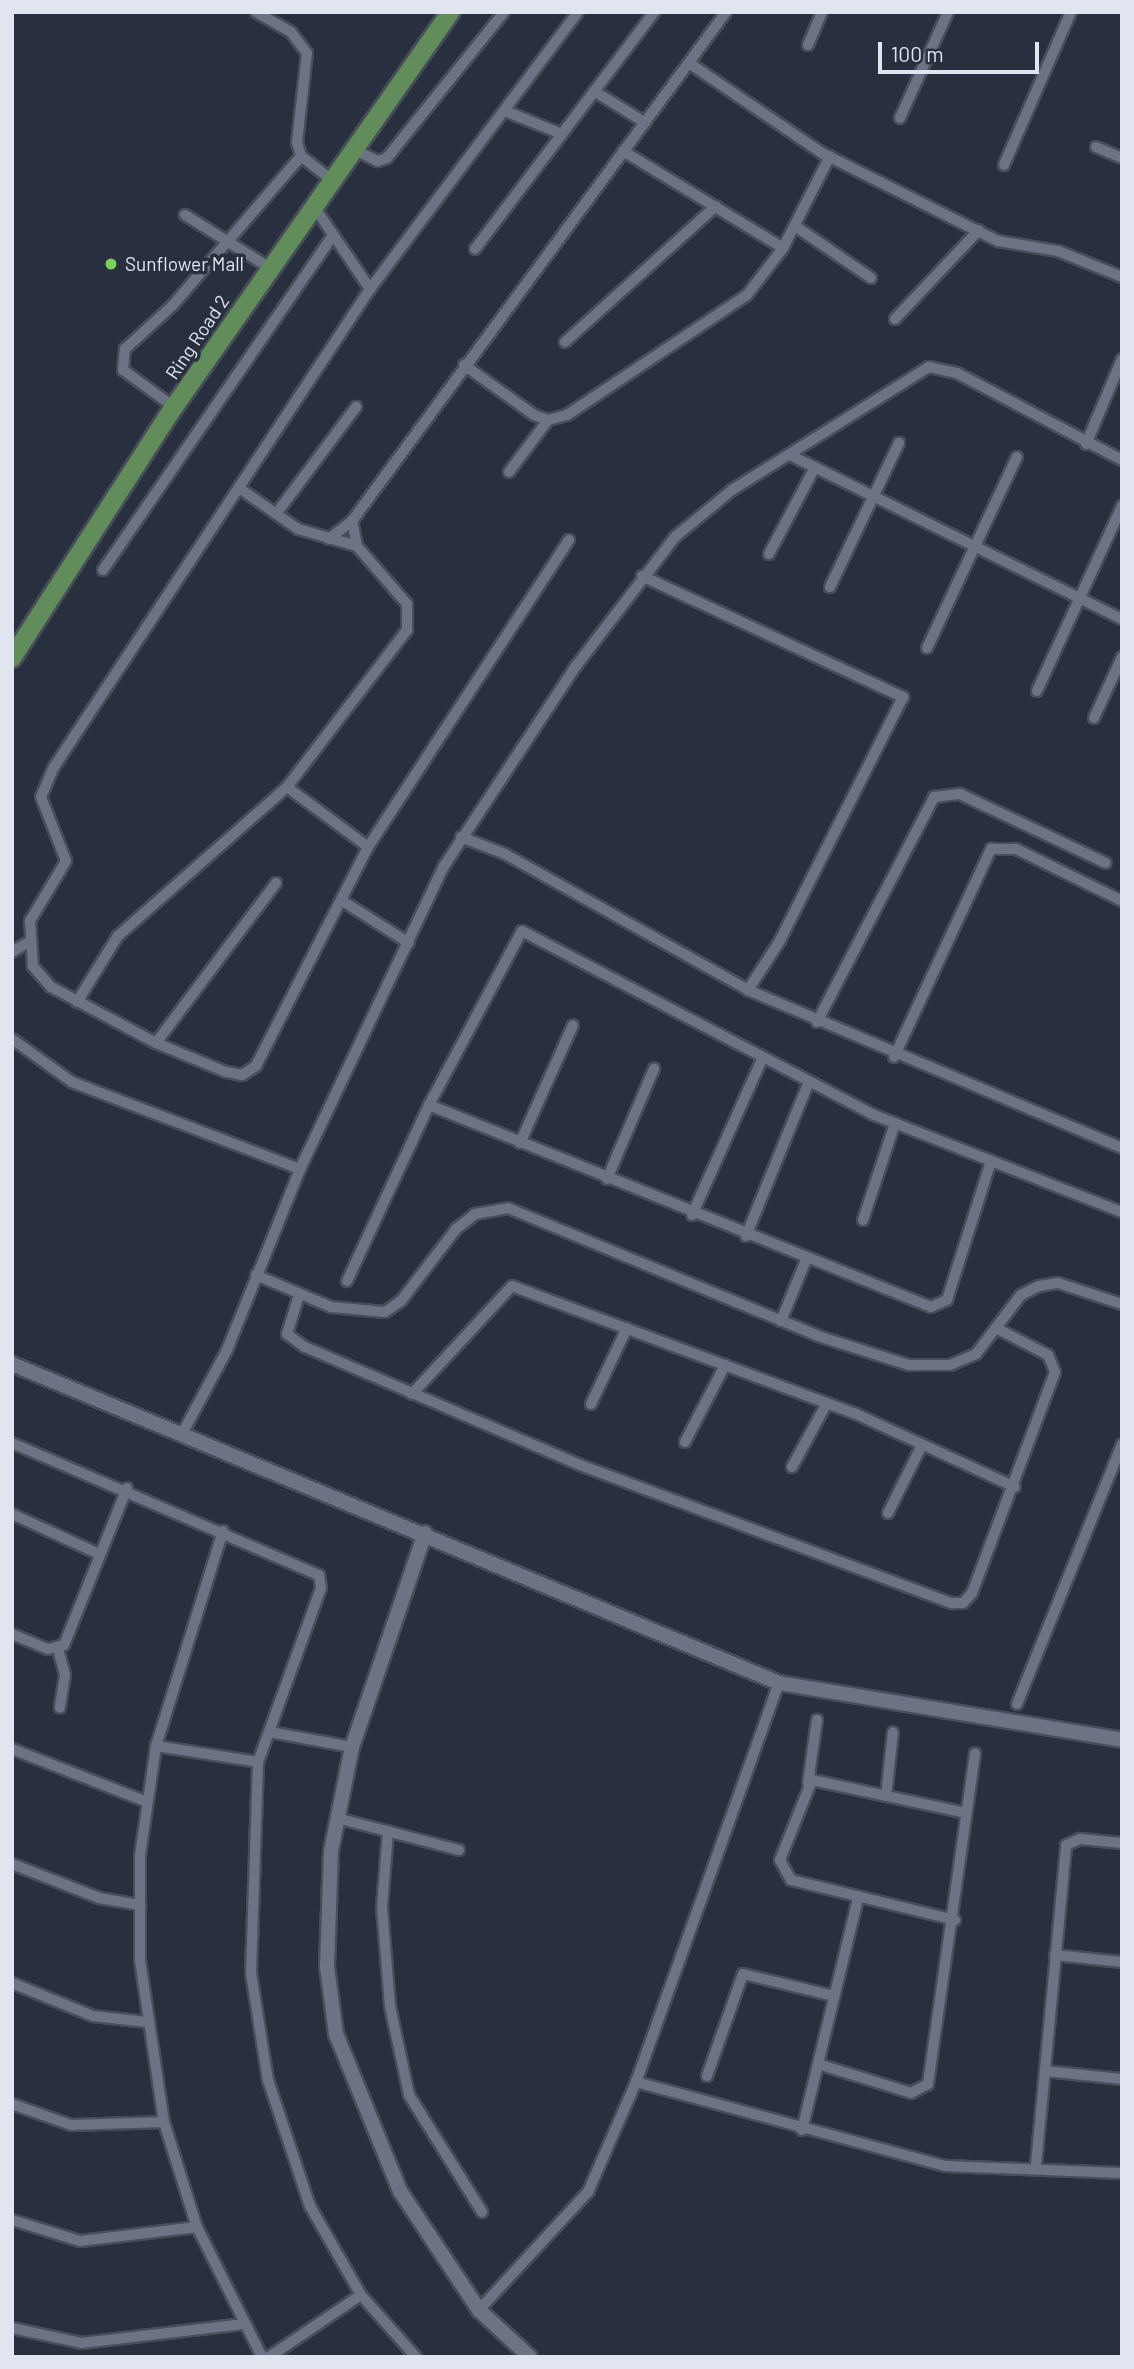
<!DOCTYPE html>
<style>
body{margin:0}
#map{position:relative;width:1134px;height:2369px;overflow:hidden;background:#282f3e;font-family:Barlow,sans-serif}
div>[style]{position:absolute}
.roads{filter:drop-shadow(2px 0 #474d59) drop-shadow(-2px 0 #474d59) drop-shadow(0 2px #474d59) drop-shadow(0 -2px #474d59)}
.minor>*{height:10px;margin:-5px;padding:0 5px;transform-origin:5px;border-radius:5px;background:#6c7385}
.tertiary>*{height:14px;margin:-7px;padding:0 7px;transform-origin:7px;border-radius:7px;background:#6c7385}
.primary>*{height:18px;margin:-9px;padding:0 9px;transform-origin:9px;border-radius:9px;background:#608d59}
.dots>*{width:19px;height:19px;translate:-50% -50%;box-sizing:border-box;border:4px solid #282f3e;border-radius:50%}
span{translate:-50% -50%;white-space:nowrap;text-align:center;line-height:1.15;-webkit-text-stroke:7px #282f3e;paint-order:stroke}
.poi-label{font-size:19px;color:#e1e5ef}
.left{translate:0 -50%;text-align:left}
.street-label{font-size:19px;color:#e1e5ef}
.frame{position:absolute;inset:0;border:14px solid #e1e5ef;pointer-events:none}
.scale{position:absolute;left:878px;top:42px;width:161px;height:32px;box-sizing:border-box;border:4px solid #e1e5ef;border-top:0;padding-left:9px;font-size:21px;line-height:24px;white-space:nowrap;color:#e1e5ef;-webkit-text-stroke:5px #282f3e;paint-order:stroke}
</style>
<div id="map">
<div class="roads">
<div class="minor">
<i style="left:256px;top:12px;width:40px;rotate:29.7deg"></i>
<i style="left:291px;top:32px;width:26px;rotate:53deg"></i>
<i style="left:307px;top:53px;width:90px;rotate:96.4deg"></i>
<i style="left:297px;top:142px;width:15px;rotate:74deg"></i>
<i style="left:301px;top:156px;width:37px;rotate:38deg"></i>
<i style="left:808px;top:45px;width:36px;rotate:-67deg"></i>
<i style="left:689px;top:63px;width:161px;rotate:34.1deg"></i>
<i style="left:822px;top:153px;width:197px;rotate:26.6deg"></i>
<i style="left:998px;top:241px;width:61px;rotate:9.5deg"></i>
<i style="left:1058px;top:251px;width:69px;rotate:22.1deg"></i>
<i style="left:594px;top:91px;width:59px;rotate:31.8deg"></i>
<i style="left:505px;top:111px;width:61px;rotate:22deg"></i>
<i style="left:900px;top:118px;width:116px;rotate:-65.6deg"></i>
<i style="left:1096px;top:147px;width:28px;rotate:23deg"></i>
<i style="left:351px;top:148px;width:30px;rotate:26deg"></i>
<i style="left:378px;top:161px;width:9px;rotate:-18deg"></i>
<i style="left:387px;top:158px;width:187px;rotate:-51.3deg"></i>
<i style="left:623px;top:151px;width:187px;rotate:31.2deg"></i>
<i style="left:1004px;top:165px;width:167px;rotate:-66.4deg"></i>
<i style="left:313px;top:205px;width:102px;rotate:55.8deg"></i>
<i style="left:185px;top:215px;width:100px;rotate:31.9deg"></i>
<i style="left:795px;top:226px;width:92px;rotate:34.4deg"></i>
<i style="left:475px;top:249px;width:297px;rotate:-52.9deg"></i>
<i style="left:895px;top:319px;width:122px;rotate:-46.7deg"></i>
<i style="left:565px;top:342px;width:203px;rotate:-42deg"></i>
<i style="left:464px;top:365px;width:86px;rotate:35.5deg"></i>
<i style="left:534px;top:415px;width:15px;rotate:20deg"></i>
<i style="left:548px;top:420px;width:20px;rotate:-15deg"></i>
<i style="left:567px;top:415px;width:216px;rotate:-33.7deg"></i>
<i style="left:747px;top:295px;width:59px;rotate:-52.5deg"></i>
<i style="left:783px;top:248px;width:103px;rotate:-62.9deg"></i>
<i style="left:174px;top:407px;width:63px;rotate:-144deg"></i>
<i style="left:123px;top:370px;width:21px;rotate:-85deg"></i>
<i style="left:125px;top:349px;width:65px;rotate:-42.5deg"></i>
<i style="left:173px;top:305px;width:196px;rotate:-49.3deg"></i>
<i style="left:1086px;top:444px;width:92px;rotate:-67deg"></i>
<i style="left:790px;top:455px;width:370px;rotate:26.3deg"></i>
<i style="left:509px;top:472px;width:65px;rotate:-53.1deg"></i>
<i style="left:239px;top:488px;width:72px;rotate:34.8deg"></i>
<i style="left:298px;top:529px;width:61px;rotate:16.1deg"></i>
<i style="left:276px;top:514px;width:134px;rotate:-53.2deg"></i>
<i style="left:329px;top:539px;width:29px;rotate:-38deg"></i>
<i style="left:352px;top:521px;width:632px;rotate:-53.69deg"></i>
<i style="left:569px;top:540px;width:367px;rotate:123.2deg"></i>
<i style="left:368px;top:847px;width:246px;rotate:117.1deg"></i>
<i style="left:256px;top:1066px;width:17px;rotate:147deg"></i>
<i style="left:242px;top:1075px;width:16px;rotate:-169deg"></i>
<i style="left:226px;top:1072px;width:76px;rotate:-157.5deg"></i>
<i style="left:156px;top:1043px;width:119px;rotate:-151.9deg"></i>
<i style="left:51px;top:987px;width:28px;rotate:-131deg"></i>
<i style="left:33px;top:966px;width:45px;rotate:-93.8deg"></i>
<i style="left:30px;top:921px;width:70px;rotate:-59deg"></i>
<i style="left:66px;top:861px;width:69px;rotate:-111.3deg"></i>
<i style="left:41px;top:797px;width:33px;rotate:-67deg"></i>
<i style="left:54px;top:767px;width:573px;rotate:-56.53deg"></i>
<i style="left:370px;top:289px;width:346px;rotate:-53.1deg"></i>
<i style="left:769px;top:554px;width:98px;rotate:-62.1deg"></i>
<i style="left:103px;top:570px;width:403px;rotate:-55.5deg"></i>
<i style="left:642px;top:576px;width:288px;rotate:24.9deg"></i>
<i style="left:903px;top:697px;width:271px;rotate:116.8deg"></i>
<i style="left:781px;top:939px;width:61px;rotate:122.9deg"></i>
<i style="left:830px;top:587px;width:160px;rotate:-64.4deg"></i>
<i style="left:927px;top:648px;width:211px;rotate:-64.8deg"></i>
<i style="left:1037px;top:691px;width:204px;rotate:-65.3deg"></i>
<i style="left:1094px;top:718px;width:67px;rotate:-65.3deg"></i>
<i style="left:287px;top:787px;width:101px;rotate:36.5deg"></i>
<i style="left:461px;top:837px;width:47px;rotate:21.1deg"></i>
<i style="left:505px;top:854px;width:278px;rotate:29.2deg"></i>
<i style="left:748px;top:990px;width:406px;rotate:22.9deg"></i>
<i style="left:341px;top:900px;width:80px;rotate:32.3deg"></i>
<i style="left:12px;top:952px;width:17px;rotate:-31deg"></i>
<i style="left:77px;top:1002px;width:78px;rotate:-58.2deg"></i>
<i style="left:118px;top:936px;width:225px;rotate:-41.4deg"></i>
<i style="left:287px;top:787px;width:198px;rotate:-52.6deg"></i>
<i style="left:407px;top:630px;width:26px;rotate:-90deg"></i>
<i style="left:407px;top:604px;width:77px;rotate:-130.8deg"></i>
<i style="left:357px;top:546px;width:25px;rotate:-101deg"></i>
<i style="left:817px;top:1022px;width:254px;rotate:-62.5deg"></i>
<i style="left:934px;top:797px;width:26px;rotate:-7deg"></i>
<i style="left:960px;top:794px;width:161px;rotate:25.3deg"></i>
<i style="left:12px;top:1039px;width:74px;rotate:35.6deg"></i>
<i style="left:72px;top:1082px;width:244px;rotate:20.9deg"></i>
<i style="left:156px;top:1043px;width:200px;rotate:-53.1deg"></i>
<i style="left:894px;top:1057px;width:230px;rotate:-65deg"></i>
<i style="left:991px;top:849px;width:25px"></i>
<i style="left:1016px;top:849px;width:118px;rotate:26.1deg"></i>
<i style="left:429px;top:1105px;width:541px;rotate:21.92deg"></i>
<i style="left:931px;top:1307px;width:17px;rotate:-24deg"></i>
<i style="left:947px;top:1300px;width:146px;rotate:-72.4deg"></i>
<i style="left:520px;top:1143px;width:129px;rotate:-65.8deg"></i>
<i style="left:607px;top:1179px;width:120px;rotate:-66.9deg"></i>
<i style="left:692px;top:1215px;width:171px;rotate:-65.8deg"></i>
<i style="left:863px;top:1220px;width:102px;rotate:-71.7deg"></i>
<i style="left:746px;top:1236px;width:166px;rotate:-67.8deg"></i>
<i style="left:256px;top:1275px;width:82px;rotate:23.1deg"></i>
<i style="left:331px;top:1307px;width:54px;rotate:5.3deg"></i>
<i style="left:385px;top:1312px;width:19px;rotate:-35deg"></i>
<i style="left:401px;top:1301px;width:91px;rotate:-52.6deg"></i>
<i style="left:456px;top:1229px;width:24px;rotate:-38deg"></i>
<i style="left:475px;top:1214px;width:34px;rotate:-10deg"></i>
<i style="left:508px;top:1208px;width:335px;rotate:22.4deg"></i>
<i style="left:818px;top:1336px;width:96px;rotate:17.7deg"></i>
<i style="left:909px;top:1365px;width:41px"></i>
<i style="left:950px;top:1365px;width:28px;rotate:-23deg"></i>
<i style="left:976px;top:1354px;width:74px;rotate:-52.7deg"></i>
<i style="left:1021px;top:1295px;width:20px;rotate:-27deg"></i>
<i style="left:1039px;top:1286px;width:19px;rotate:-9deg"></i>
<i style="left:1058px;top:1283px;width:67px;rotate:18.2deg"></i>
<i style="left:347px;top:1281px;width:194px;rotate:-65deg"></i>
<i style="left:429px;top:1105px;width:197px;rotate:-61.9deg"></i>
<i style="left:522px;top:931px;width:397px;rotate:27.6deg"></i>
<i style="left:874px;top:1115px;width:266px;rotate:21.4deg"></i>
<i style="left:299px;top:1295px;width:41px;rotate:107.1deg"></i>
<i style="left:287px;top:1334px;width:22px;rotate:36deg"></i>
<i style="left:305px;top:1347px;width:299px;rotate:23.2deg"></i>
<i style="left:580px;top:1465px;width:397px;rotate:20.4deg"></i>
<i style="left:952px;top:1603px;width:11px"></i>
<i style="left:963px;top:1603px;width:13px;rotate:-48deg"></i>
<i style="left:972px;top:1593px;width:236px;rotate:-69.4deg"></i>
<i style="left:1055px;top:1372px;width:18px;rotate:-112deg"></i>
<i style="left:1048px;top:1355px;width:59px;rotate:-152.6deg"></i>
<i style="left:781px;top:1321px;width:66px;rotate:-67.7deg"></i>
<i style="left:412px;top:1394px;width:147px;rotate:-47.2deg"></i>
<i style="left:512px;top:1286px;width:365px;rotate:20.4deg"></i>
<i style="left:854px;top:1413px;width:177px;rotate:24.7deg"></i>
<i style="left:591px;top:1404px;width:84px;rotate:-64.7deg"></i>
<i style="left:182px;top:1434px;width:95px;rotate:-61.8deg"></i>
<i style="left:227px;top:1350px;width:195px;rotate:-68deg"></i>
<i style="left:300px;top:1169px;width:335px;rotate:-64.6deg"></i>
<i style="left:444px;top:866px;width:240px;rotate:-56.6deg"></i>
<i style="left:576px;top:666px;width:163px;rotate:-52.5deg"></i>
<i style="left:675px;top:537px;width:74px;rotate:-39.5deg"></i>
<i style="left:732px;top:490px;width:232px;rotate:-32deg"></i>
<i style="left:929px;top:367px;width:29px;rotate:12deg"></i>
<i style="left:957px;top:373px;width:187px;rotate:27.8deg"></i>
<i style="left:685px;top:1442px;width:87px;rotate:-62.5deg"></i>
<i style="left:12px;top:1443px;width:334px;rotate:23.3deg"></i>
<i style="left:319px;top:1575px;width:13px;rotate:81deg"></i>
<i style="left:321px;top:1588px;width:185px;rotate:109.9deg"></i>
<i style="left:258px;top:1762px;width:211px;rotate:91.9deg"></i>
<i style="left:251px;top:1973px;width:108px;rotate:81deg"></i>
<i style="left:268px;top:2080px;width:133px;rotate:71.6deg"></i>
<i style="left:310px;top:2206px;width:103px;rotate:60.2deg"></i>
<i style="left:361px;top:2295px;width:83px;rotate:48.4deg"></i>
<i style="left:792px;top:1467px;width:73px;rotate:-61.3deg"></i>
<i style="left:888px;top:1513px;width:76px;rotate:-63.4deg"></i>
<i style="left:12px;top:1514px;width:96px;rotate:24.7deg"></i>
<i style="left:223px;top:1531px;width:225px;rotate:107.3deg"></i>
<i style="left:156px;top:1746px;width:111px;rotate:98.3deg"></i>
<i style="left:140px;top:1856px;width:104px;rotate:90deg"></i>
<i style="left:140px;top:1960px;width:164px;rotate:81.6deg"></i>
<i style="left:164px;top:2122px;width:110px;rotate:72.6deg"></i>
<i style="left:197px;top:2227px;width:145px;rotate:63.4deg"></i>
<i style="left:12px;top:1634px;width:39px;rotate:23deg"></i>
<i style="left:48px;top:1649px;width:16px;rotate:-14deg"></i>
<i style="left:64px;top:1645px;width:169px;rotate:-68.1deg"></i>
<i style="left:58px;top:1649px;width:27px;rotate:75deg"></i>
<i style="left:65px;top:1675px;width:33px;rotate:99deg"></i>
<i style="left:1017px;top:1704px;width:280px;rotate:-68deg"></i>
<i style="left:270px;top:1732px;width:83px;rotate:10.4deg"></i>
<i style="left:156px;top:1746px;width:103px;rotate:8.9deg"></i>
<i style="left:12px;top:1749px;width:145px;rotate:21.4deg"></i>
<i style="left:808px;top:1783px;width:64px;rotate:-81.9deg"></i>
<i style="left:886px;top:1796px;width:64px;rotate:-83.8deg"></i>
<i style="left:337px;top:1818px;width:126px;rotate:14.7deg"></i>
<i style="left:388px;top:1831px;width:77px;rotate:94.5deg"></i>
<i style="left:382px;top:1908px;width:98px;rotate:85.3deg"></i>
<i style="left:390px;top:2006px;width:91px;rotate:77.9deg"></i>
<i style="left:409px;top:2095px;width:138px;rotate:58deg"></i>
<i style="left:12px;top:1864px;width:93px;rotate:21.3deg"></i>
<i style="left:99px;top:1898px;width:42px;rotate:9.7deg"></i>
<i style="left:955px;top:1920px;width:169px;rotate:-166.3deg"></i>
<i style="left:791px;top:1880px;width:23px;rotate:-119deg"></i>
<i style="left:780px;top:1860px;width:86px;rotate:-68.2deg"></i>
<i style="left:812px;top:1780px;width:157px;rotate:12.1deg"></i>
<i style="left:1055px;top:1955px;width:67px;rotate:6deg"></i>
<i style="left:12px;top:1983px;width:87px;rotate:22.2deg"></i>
<i style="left:93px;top:2016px;width:54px;rotate:6.3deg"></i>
<i style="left:818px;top:2064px;width:97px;rotate:17.3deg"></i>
<i style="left:911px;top:2093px;width:19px;rotate:-28deg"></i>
<i style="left:928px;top:2084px;width:334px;rotate:-81.9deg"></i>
<i style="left:1045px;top:2071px;width:77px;rotate:5.9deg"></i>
<i style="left:707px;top:2076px;width:108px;rotate:-70.6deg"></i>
<i style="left:743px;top:1974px;width:94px;rotate:13.6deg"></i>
<i style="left:636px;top:2082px;width:320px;rotate:15.2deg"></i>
<i style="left:945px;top:2166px;width:177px;rotate:2.3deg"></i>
<i style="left:12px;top:2104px;width:63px;rotate:19.6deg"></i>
<i style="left:71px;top:2125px;width:93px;rotate:-1.8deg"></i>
<i style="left:802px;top:2130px;width:238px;rotate:-76.4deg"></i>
<i style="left:1036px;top:2165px;width:321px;rotate:-84.6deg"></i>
<i style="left:1066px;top:1845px;width:15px;rotate:-23deg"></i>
<i style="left:1080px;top:1839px;width:42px;rotate:5.4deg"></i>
<i style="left:12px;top:2220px;width:71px;rotate:17.2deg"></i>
<i style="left:80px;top:2241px;width:118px;rotate:-6.8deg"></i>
<i style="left:479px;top:2310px;width:161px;rotate:-47.3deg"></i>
<i style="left:588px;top:2192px;width:120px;rotate:-66.4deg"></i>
<i style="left:636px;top:2082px;width:424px;rotate:-70.3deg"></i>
<i style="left:12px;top:2328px;width:72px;rotate:12.1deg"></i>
<i style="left:82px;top:2343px;width:163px;rotate:-6.7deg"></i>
<i style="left:269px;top:2357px;width:111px;rotate:-34deg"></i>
</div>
<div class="tertiary">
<i style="left:12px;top:1364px;width:831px;rotate:22.58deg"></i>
<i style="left:779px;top:1683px;width:348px;rotate:9.4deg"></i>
<i style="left:425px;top:1533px;width:226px;rotate:108.8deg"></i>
<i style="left:352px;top:1747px;width:106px;rotate:101.4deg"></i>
<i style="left:331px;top:1851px;width:116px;rotate:92deg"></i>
<i style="left:327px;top:1967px;width:68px;rotate:82.3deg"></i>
<i style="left:336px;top:2034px;width:170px;rotate:67.8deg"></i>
<i style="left:400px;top:2191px;width:143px;rotate:56.4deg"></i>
<i style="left:479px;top:2310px;width:69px;rotate:42.7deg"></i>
</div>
<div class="primary">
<i style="left:12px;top:658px;width:299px;rotate:-57.2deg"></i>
<i style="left:174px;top:407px;width:482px;rotate:-55deg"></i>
</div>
</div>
<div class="dots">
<i style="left:111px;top:264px;background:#7ad157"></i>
</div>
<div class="poi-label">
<span class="left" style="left:125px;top:264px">Sunflower Mall</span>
</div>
<div class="street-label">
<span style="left:197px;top:337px;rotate:-56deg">Ring Road 2</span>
</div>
<div class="frame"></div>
<div class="scale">100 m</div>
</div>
